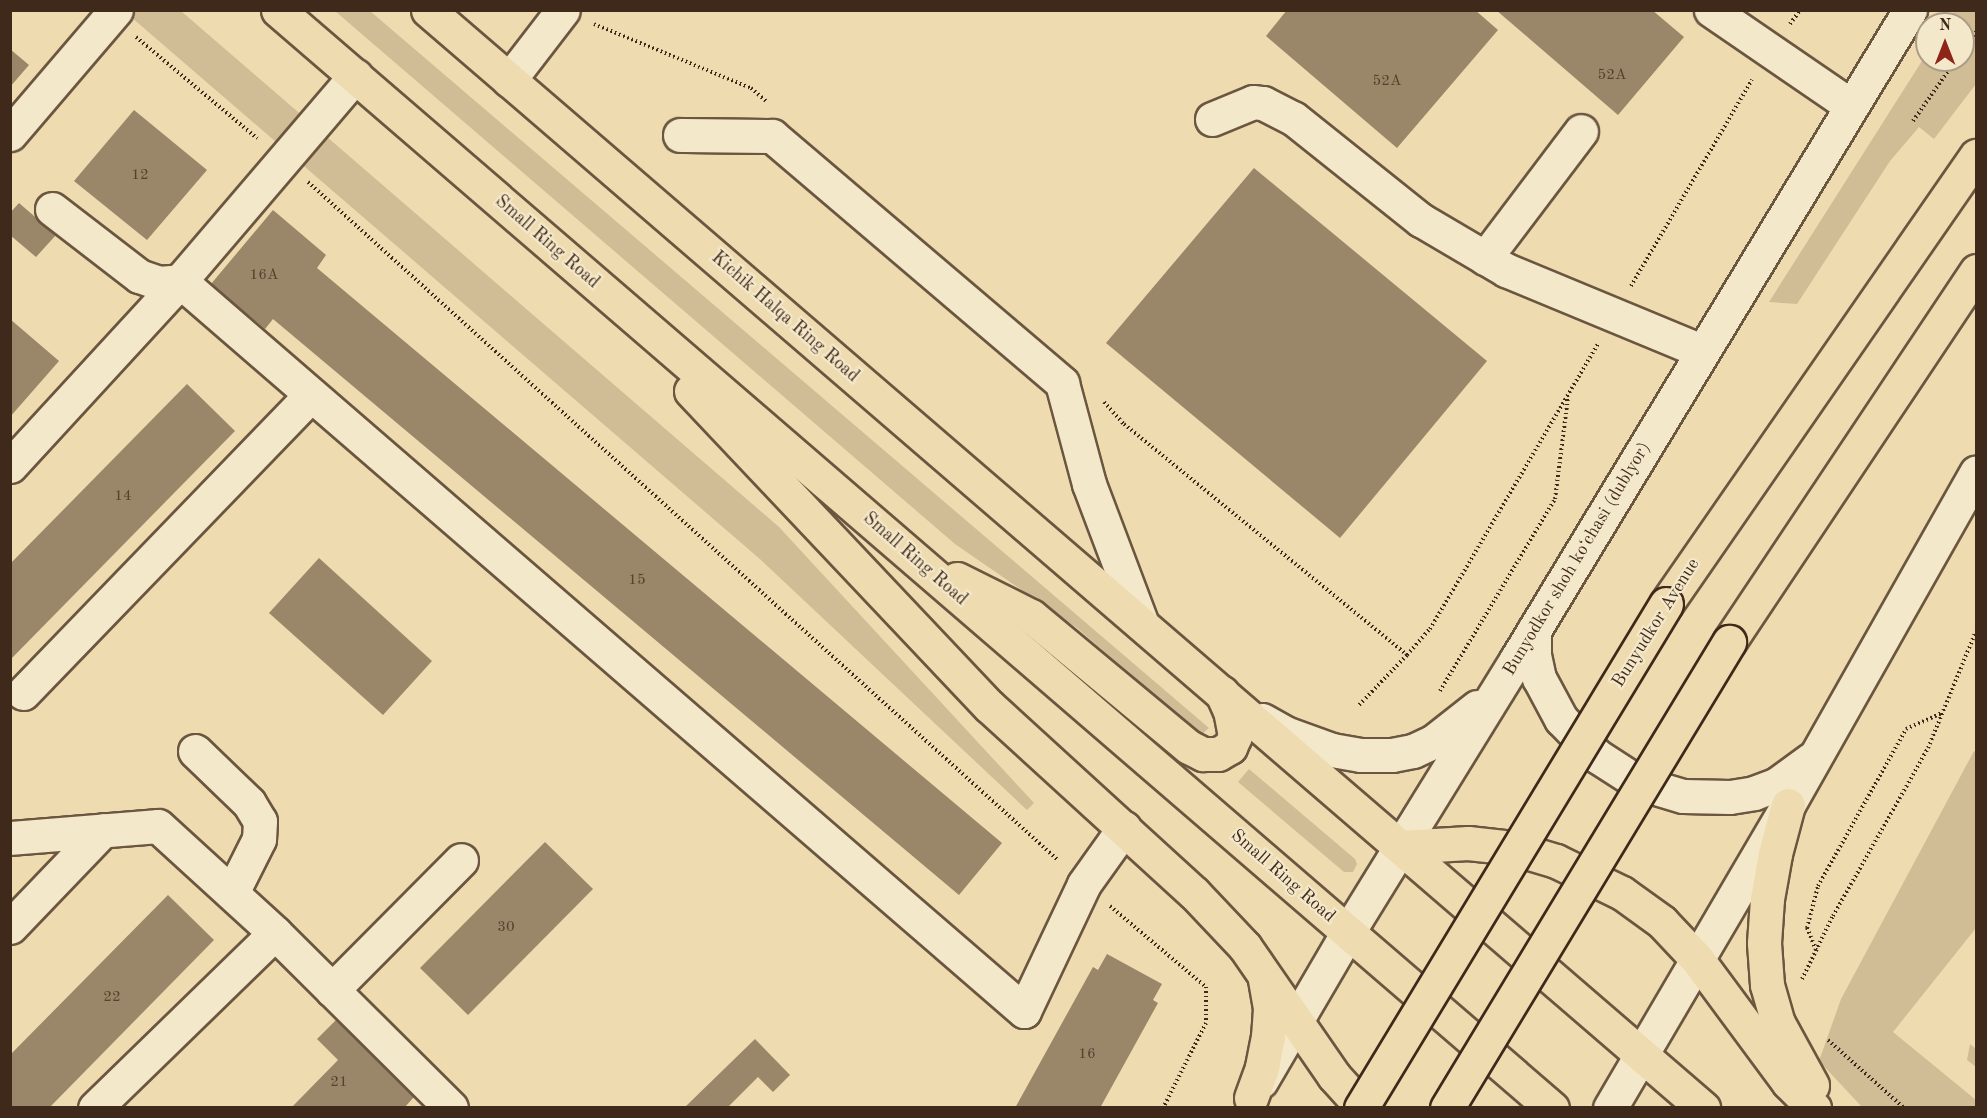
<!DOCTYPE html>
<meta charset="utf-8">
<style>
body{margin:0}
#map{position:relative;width:1987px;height:1118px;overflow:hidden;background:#eedbaf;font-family:"Old Standard TT",serif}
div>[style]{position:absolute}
.green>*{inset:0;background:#d0bd96}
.building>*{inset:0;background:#9a8668}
.path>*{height:4px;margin-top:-2px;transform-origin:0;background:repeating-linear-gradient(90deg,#3f291b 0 1.5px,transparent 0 4.5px)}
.roads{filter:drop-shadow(2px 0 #6b5640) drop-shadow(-2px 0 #6b5640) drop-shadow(0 2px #6b5640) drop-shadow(0 -2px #6b5640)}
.minor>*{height:33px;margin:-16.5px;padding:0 16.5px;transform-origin:16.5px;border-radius:16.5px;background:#f4e8cb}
.major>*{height:33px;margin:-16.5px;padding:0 16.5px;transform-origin:16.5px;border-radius:16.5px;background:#eedbaf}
.highway>*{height:33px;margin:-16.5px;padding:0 16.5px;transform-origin:16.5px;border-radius:16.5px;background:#eedbaf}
.bridges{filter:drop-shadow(2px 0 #3f291b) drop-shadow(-2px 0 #3f291b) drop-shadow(0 2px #3f291b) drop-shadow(0 -2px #3f291b)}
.major-bridge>*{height:33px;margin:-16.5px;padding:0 16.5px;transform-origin:16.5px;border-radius:16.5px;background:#eedbaf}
span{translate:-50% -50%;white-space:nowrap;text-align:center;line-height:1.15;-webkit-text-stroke:4.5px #f4e8cb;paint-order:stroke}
.number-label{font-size:15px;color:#56402e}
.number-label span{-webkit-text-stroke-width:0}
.street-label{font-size:18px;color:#3f291b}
.frame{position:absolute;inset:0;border:12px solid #3f291b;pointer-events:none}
.north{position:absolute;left:1915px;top:12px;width:60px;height:60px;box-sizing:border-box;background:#f4e8cb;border:2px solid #ac9c85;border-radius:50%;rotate:0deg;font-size:16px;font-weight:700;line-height:24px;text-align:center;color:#3f291b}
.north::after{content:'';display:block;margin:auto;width:21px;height:27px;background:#8f2418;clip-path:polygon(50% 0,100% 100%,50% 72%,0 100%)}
</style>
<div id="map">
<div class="green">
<i style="clip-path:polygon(124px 11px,181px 11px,779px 527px,1034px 803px,1027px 810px,761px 560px)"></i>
<i style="clip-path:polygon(335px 11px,370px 11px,1209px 728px,1201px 735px,1077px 628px,955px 544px)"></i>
<i style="clip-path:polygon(1954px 11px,1976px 11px,1976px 84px,1934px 139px,1919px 127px,1890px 161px,1797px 304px,1769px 302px,1927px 53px,1927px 60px,1963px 60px,1963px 24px,1945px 24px)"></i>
<i style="clip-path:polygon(1974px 751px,1976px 752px,1976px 928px,1893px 1032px,1976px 1100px,1976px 1107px,1862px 1107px,1819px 1061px,1841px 999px)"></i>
<i style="clip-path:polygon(1249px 769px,1355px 859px,1357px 864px,1353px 872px,1344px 872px,1238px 782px)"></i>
<i style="clip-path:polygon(1970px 1044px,1976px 1049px,1976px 1067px,1967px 1060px)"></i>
</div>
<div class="building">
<i style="clip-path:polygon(1287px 10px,1475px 10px,1498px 30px,1397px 148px,1266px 36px)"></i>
<i style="clip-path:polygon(1496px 10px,1652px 10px,1684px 37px,1618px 115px)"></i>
<i style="clip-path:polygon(10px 49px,29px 65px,10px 87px)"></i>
<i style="clip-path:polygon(134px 110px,207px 170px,147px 240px,74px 181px)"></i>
<i style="clip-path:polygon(1254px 168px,1487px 361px,1340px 538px,1106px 343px)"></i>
<i style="clip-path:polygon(19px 203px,56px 235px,36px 257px,10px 235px,10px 213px)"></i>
<i style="clip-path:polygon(273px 210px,326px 255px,317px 268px,1002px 843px,959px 895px,273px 319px,265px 329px,211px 284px)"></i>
<i style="clip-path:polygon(10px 319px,59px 361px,10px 417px)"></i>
<i style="clip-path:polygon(187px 384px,235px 431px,10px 660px,10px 564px)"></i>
<i style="clip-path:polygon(319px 558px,432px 661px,383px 715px,269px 613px)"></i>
<i style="clip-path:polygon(545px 842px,593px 889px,468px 1015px,420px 968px)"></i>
<i style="clip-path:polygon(168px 895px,214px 940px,49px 1108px,10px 1108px,10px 1055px)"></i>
<i style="clip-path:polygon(1107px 954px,1162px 984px,1153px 1000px,1158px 1003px,1100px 1108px,1015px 1108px,1093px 967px,1098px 970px)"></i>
<i style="clip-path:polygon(336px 1020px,414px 1097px,404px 1108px,291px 1108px,338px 1060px,317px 1039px)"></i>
<i style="clip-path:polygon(755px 1039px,790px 1075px,773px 1092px,758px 1077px,727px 1108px,684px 1108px)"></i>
</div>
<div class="path">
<i style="left:594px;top:24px;width:170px;rotate:22.2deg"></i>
<i style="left:751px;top:88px;width:21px;rotate:41deg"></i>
<i style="left:1790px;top:24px;width:17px;rotate:-54deg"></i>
<i style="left:136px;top:37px;width:158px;rotate:39.9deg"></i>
<i style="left:1963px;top:51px;width:23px;rotate:-56deg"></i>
<i style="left:1913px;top:121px;width:75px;rotate:-54.8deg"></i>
<i style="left:308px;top:182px;width:1012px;rotate:42.12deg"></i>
<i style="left:1631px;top:286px;width:239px;rotate:-59.6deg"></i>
<i style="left:1104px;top:402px;width:30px;rotate:48deg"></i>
<i style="left:1124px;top:424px;width:365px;rotate:39.2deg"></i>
<i style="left:1407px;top:655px;width:69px;rotate:133.8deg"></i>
<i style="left:1407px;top:655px;width:35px;rotate:-49deg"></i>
<i style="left:1430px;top:629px;width:331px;rotate:-59.5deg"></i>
<i style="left:1440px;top:691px;width:224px;rotate:-59.1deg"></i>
<i style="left:1555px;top:499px;width:102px;rotate:-82.7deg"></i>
<i style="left:1110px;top:906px;width:126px;rotate:40.2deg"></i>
<i style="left:1206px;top:987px;width:36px;rotate:90deg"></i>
<i style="left:1206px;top:1023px;width:95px;rotate:116.8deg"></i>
<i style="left:1816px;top:950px;width:24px;rotate:-112deg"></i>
<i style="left:1807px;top:928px;width:43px;rotate:-75.3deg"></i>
<i style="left:1818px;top:886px;width:180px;rotate:-60.7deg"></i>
<i style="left:1906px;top:729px;width:39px;rotate:-24deg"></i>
<i style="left:1802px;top:979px;width:70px;rotate:-63.8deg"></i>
<i style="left:1833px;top:916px;width:193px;rotate:-60.5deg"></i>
<i style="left:1928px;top:748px;width:126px;rotate:-67.7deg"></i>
<i style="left:1828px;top:1040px;width:102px;rotate:41.8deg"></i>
</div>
<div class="roads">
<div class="minor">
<i style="left:1711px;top:10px;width:170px;rotate:34.4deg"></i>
<i style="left:509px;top:80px;width:88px;rotate:-52.4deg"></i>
<i style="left:1212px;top:119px;width:44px;rotate:-22.5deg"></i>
<i style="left:1253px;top:102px;width:10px;rotate:6deg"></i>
<i style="left:1263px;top:103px;width:34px;rotate:27deg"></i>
<i style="left:1293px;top:118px;width:164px;rotate:38.6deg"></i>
<i style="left:1421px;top:220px;width:99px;rotate:30.5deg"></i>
<i style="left:1506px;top:270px;width:212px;rotate:22.5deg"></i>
<i style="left:10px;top:134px;width:163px;rotate:-49.5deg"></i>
<i style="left:680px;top:135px;width:92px;rotate:0.6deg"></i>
<i style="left:772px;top:136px;width:381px;rotate:40.4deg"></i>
<i style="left:1062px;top:383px;width:105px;rotate:75deg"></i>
<i style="left:1089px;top:484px;width:150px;rotate:69.3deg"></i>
<i style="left:52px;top:209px;width:110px;rotate:37.6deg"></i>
<i style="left:139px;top:276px;width:21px;rotate:19deg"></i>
<i style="left:159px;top:283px;width:21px;rotate:-5deg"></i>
<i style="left:180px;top:281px;width:1116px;rotate:40.86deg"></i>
<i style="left:1024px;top:1011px;width:140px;rotate:-64.7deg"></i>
<i style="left:1084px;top:884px;width:69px;rotate:-54.5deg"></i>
<i style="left:1485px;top:258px;width:159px;rotate:-52.9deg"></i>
<i style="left:10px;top:466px;width:251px;rotate:-47.4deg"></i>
<i style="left:180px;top:281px;width:270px;rotate:-49.5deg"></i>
<i style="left:1534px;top:630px;width:25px;rotate:90deg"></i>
<i style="left:1534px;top:655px;width:24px;rotate:78deg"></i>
<i style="left:1539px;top:678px;width:47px;rotate:61.8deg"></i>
<i style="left:1561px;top:719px;width:52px;rotate:45.8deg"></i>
<i style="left:1597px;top:756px;width:50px;rotate:32.7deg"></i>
<i style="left:1639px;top:783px;width:46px;rotate:16.5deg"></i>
<i style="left:1683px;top:796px;width:47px;rotate:1.2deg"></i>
<i style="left:1730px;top:797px;width:24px;rotate:-9deg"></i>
<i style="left:1754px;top:793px;width:25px;rotate:-21deg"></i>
<i style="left:1777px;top:784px;width:41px;rotate:-36deg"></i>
<i style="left:23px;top:693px;width:414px;rotate:-46deg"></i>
<i style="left:1262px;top:720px;width:26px;rotate:29deg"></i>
<i style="left:1285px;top:733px;width:50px;rotate:19.9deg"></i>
<i style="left:1332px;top:750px;width:29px;rotate:10deg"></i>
<i style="left:1361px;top:755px;width:31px"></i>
<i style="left:1392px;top:755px;width:21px;rotate:-11deg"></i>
<i style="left:1413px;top:751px;width:23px;rotate:-25deg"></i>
<i style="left:1434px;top:741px;width:55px;rotate:-38.3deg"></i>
<i style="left:195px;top:751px;width:75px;rotate:43.9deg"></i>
<i style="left:249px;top:803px;width:21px;rotate:59deg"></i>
<i style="left:260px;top:821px;width:18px;rotate:93deg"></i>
<i style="left:259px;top:839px;width:60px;rotate:116.6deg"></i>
<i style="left:10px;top:838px;width:148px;rotate:-4.6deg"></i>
<i style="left:158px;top:826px;width:159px;rotate:42.4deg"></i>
<i style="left:275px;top:933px;width:248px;rotate:44.8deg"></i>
<i style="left:10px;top:927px;width:134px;rotate:-46.2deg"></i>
<i style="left:332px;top:990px;width:183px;rotate:-45.2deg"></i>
<i style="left:1261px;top:1081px;width:173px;rotate:-59.7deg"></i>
<i style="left:1348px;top:932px;width:320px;rotate:-58.3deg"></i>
<i style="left:1516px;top:660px;width:760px;rotate:-58.78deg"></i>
<i style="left:95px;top:1108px;width:251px;rotate:-44.2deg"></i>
<i style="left:1610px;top:1108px;width:351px;rotate:-59.6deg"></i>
<i style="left:1788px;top:805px;width:382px;rotate:-60.5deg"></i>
</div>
<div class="major">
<i style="left:1666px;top:604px;width:545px;rotate:-55.32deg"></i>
<i style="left:1729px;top:642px;width:446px;rotate:-56.3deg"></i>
</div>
<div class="highway">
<i style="left:278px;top:10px;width:1682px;rotate:40.76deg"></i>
<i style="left:428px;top:10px;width:1683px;rotate:40.73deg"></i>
<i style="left:691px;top:391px;width:434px;rotate:46.6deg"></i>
<i style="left:989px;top:706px;width:277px;rotate:42.4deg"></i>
<i style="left:1194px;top:893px;width:74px;rotate:46.6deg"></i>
<i style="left:1245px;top:947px;width:157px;rotate:55.4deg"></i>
<i style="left:1334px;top:1076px;width:43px;rotate:47.8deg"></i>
<i style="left:957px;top:579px;width:83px;rotate:26.6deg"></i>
<i style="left:1031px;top:616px;width:205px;rotate:39.7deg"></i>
<i style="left:1189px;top:747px;width:16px;rotate:27deg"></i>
<i style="left:1203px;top:754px;width:15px"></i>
<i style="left:1218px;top:754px;width:14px;rotate:-30deg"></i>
<i style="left:1230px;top:747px;width:12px;rotate:-66deg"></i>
<i style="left:1235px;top:736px;width:25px;rotate:-101deg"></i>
<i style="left:1230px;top:711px;width:20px;rotate:-114deg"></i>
<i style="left:1788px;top:805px;width:51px;rotate:104.9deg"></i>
<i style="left:1775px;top:854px;width:46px;rotate:100.1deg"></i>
<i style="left:1767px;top:899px;width:44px;rotate:93.9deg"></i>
<i style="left:1764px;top:943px;width:42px;rotate:85.9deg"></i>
<i style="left:1767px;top:985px;width:40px;rotate:74deg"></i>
<i style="left:1778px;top:1023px;width:71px;rotate:61.3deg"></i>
<i style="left:1401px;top:847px;width:67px;rotate:-3.4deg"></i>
<i style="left:1468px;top:843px;width:45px;rotate:6.3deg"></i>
<i style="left:1513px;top:848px;width:45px;rotate:16.8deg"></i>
<i style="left:1556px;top:861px;width:73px;rotate:25.9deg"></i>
<i style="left:1622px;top:893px;width:49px;rotate:35.9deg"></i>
<i style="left:1662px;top:922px;width:51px;rotate:46.6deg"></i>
<i style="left:1697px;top:959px;width:153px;rotate:53.5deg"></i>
<i style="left:1788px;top:1082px;width:37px;rotate:45deg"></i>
<i style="left:1251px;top:1098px;width:33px;rotate:-70deg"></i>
<i style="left:1262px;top:1067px;width:31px;rotate:-79deg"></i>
<i style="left:1268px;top:1037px;width:29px;rotate:-86deg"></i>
<i style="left:1270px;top:1008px;width:29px;rotate:-100deg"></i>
</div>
</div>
<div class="bridges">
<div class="major-bridge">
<i style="left:1361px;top:1108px;width:589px;rotate:-58.82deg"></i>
<i style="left:1447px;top:1108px;width:545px;rotate:-58.82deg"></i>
</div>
</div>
<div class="number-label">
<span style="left:1612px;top:76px">52А</span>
<span style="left:1387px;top:82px">52A</span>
<span style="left:140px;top:176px">12</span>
<span style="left:264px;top:276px">16A</span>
<span style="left:123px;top:497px">14</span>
<span style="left:637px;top:581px">15</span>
<span style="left:506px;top:928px">30</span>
<span style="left:112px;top:998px">22</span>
<span style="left:1087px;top:1055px">16</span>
<span style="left:339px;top:1083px">21</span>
</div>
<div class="street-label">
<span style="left:547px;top:242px;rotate:41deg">Small Ring Road</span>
<span style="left:785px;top:317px;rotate:41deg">Kichik Halqa Ring Road</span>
<span style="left:915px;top:559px;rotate:41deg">Small Ring Road</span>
<span style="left:1577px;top:559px;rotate:-59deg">Bunyodkor shoh koʻchasi (dublyor)</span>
<span style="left:1656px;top:623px;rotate:-58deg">Bunyudkor Avenue</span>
<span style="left:1283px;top:876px;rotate:41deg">Small Ring Road</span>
</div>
<div class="frame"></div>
<div class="north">N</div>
</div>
